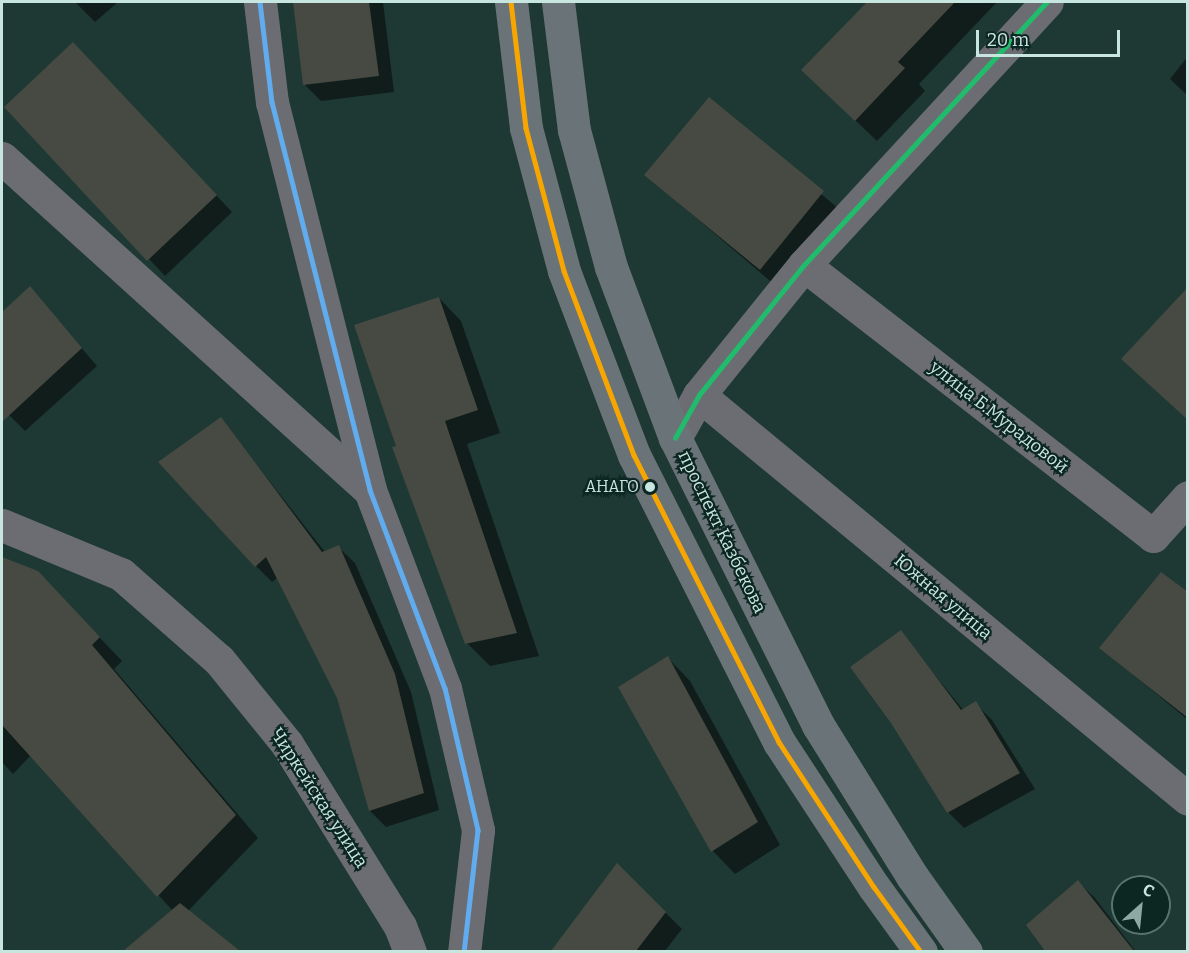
<!DOCTYPE html>
<meta charset="utf-8">
<style>
body{margin:0}
#map{position:relative;width:1189px;height:953px;overflow:hidden;background:#1e3833;font-family:Bitter,serif}
div>[style]{position:absolute}
.shadow>*{inset:0;background:#0007}
.building>*{inset:0;background:#464a42}
.minor>*{height:33px;margin:-16.5px;padding:0 16.5px;transform-origin:16.5px;border-radius:16.5px;background:#6b6d72}
.highway>*{height:33px;margin:-16.5px;padding:0 16.5px;transform-origin:16.5px;border-radius:16.5px;background:#6a7377}
.bus-1>*{height:4.5px;margin:-2.25px;padding:0 2.25px;transform-origin:2.25px;border-radius:2.25px;background:#60acee}
.bus-2>*{height:4.5px;margin:-2.25px;padding:0 2.25px;transform-origin:2.25px;border-radius:2.25px;background:#f7a600}
.bus-3>*{height:4.5px;margin:-2.25px;padding:0 2.25px;transform-origin:2.25px;border-radius:2.25px;background:#20bc6c}
.dots>*{width:16px;height:16px;translate:-50% -50%;box-sizing:border-box;border:3px solid #0c2621;border-radius:50%}
span{translate:-50% -50%;white-space:nowrap;text-align:center;line-height:1.15;-webkit-text-stroke:4.5px #0c2621;paint-order:stroke}
.bus-label{font-size:16px;color:#c8e6e0}
.right{translate:-100% -50%;text-align:right}
.street-label{font-size:18px;color:#c8e6e0}
.frame{position:absolute;inset:0;border:3px solid #c8e6e0;pointer-events:none}
.north{position:absolute;left:1111px;top:875px;width:60px;height:60px;box-sizing:border-box;background:#0c2621;border:2px solid #57736d;border-radius:50%;rotate:27deg;font-size:16px;font-weight:700;line-height:24px;text-align:center;color:#c8e6e0}
.north::after{content:'';display:block;margin:auto;width:21px;height:27px;background:#8ca9a3;clip-path:polygon(50% 0,100% 100%,50% 72%,0 100%)}
.scale{position:absolute;left:976px;top:30px;width:144px;height:27px;box-sizing:border-box;border:3px solid #c8e6e0;border-top:0;padding-left:8px;font-size:18px;line-height:21px;white-space:nowrap;color:#c8e6e0;-webkit-text-stroke:4px #0c2621;paint-order:stroke}
</style>
<div id="map">
<div class="shadow">
<i style="clip-path:polygon(75px 2px,118px 2px,95px 22px)"></i>
<i style="clip-path:polygon(294px 2px,383px 2px,394px 92px,321px 101px,305px 85px)"></i>
<i style="clip-path:polygon(869px 2px,997px 2px,919px 84px,925px 91px,877px 141px,803px 70px)"></i>
<i style="clip-path:polygon(1188px 56px,1188px 96px,1170px 79px)"></i>
<i style="clip-path:polygon(89px 60px,232px 212px,165px 276px,149px 259px)"></i>
<i style="clip-path:polygon(709px 99px,846px 215px,783px 292px,646px 175px)"></i>
<i style="clip-path:polygon(30px 288px,97px 366px,25px 431px,2px 408px,2px 314px)"></i>
<i style="clip-path:polygon(439px 298px,461px 321px,500px 433px,467px 444px,539px 656px,490px 666px,467px 643px,398px 447px)"></i>
<i style="clip-path:polygon(220px 418px,325px 552px,338px 547px,355px 563px,411px 692px,439px 810px,386px 827px,370px 811px,339px 698px,278px 577px,272px 582px,256px 566px)"></i>
<i style="clip-path:polygon(2px 559px,37px 572px,122px 661px,114px 669px,258px 838px,188px 911px,238px 952px,146px 952px,136px 942px,173px 911px,31px 755px,13px 774px,2px 762px)"></i>
<i style="clip-path:polygon(1188px 594px,1188px 720px,1101px 648px)"></i>
<i style="clip-path:polygon(900px 632px,964px 711px,975px 703px,992px 720px,1035px 789px,964px 828px,948px 812px)"></i>
<i style="clip-path:polygon(668px 658px,690px 681px,780px 845px,735px 874px,713px 851px,620px 688px)"></i>
<i style="clip-path:polygon(617px 865px,682px 929px,664px 952px,553px 952px)"></i>
<i style="clip-path:polygon(1078px 882px,1095px 898px,1136px 952px,1047px 952px,1028px 925px)"></i>
</div>
<div class="building">
<i style="clip-path:polygon(293px 2px,369px 2px,379px 76px,303px 85px)"></i>
<i style="clip-path:polygon(867px 2px,955px 2px,898px 62px,905px 68px,855px 121px,801px 70px)"></i>
<i style="clip-path:polygon(73px 42px,217px 195px,147px 261px,4px 107px)"></i>
<i style="clip-path:polygon(709px 97px,824px 191px,760px 270px,644px 175px)"></i>
<i style="clip-path:polygon(30px 286px,82px 348px,2px 422px,2px 312px)"></i>
<i style="clip-path:polygon(1188px 287px,1188px 420px,1121px 359px)"></i>
<i style="clip-path:polygon(439px 297px,478px 410px,445px 421px,517px 633px,465px 644px,392px 447px,396px 446px,354px 325px)"></i>
<i style="clip-path:polygon(221px 417px,322px 552px,339px 545px,395px 674px,424px 793px,369px 811px,337px 698px,266px 557px,255px 567px,158px 462px)"></i>
<i style="clip-path:polygon(2px 557px,38px 571px,100px 637px,92px 645px,236px 815px,157px 897px,2px 725px)"></i>
<i style="clip-path:polygon(1161px 572px,1188px 592px,1188px 718px,1099px 648px)"></i>
<i style="clip-path:polygon(901px 630px,961px 710px,976px 701px,1020px 773px,947px 813px,891px 723px,850px 667px)"></i>
<i style="clip-path:polygon(668px 656px,758px 822px,711px 852px,618px 687px)"></i>
<i style="clip-path:polygon(617px 863px,666px 912px,636px 951px,551px 951px)"></i>
<i style="clip-path:polygon(1078px 880px,1134px 951px,1045px 951px,1026px 925px)"></i>
<i style="clip-path:polygon(180px 903px,240px 951px,123px 951px)"></i>
</div>
<div class="minor">
<i style="left:260px;top:2px;width:101px;rotate:83.2deg"></i>
<i style="left:272px;top:102px;width:400px;rotate:75.8deg"></i>
<i style="left:370px;top:490px;width:212px;rotate:69.3deg"></i>
<i style="left:445px;top:688px;width:146px;rotate:76.9deg"></i>
<i style="left:478px;top:830px;width:123px;rotate:96.5deg"></i>
<i style="left:2px;top:158px;width:496px;rotate:42.1deg"></i>
<i style="left:804px;top:265px;width:442px;rotate:37.8deg"></i>
<i style="left:1153px;top:536px;width:52px;rotate:-48.1deg"></i>
<i style="left:699px;top:395px;width:634px;rotate:39.56deg"></i>
<i style="left:675px;top:438px;width:49px;rotate:-60.8deg"></i>
<i style="left:699px;top:395px;width:167px;rotate:-51.1deg"></i>
<i style="left:804px;top:265px;width:358px;rotate:-47.3deg"></i>
<i style="left:2px;top:525px;width:129px;rotate:22.4deg"></i>
<i style="left:121px;top:574px;width:130px;rotate:41.3deg"></i>
<i style="left:219px;top:660px;width:108px;rotate:51deg"></i>
<i style="left:287px;top:744px;width:214px;rotate:58.2deg"></i>
<i style="left:400px;top:926px;width:28px;rotate:69deg"></i>
</div>
<div class="highway">
<i style="left:511px;top:2px;width:127px;rotate:83.2deg"></i>
<i style="left:526px;top:128px;width:148px;rotate:75.1deg"></i>
<i style="left:564px;top:271px;width:197px;rotate:69.2deg"></i>
<i style="left:634px;top:455px;width:322px;rotate:63.2deg"></i>
<i style="left:779px;top:742px;width:173px;rotate:56.8deg"></i>
<i style="left:874px;top:887px;width:80px;rotate:54.1deg"></i>
<i style="left:558px;top:2px;width:129px;rotate:82.9deg"></i>
<i style="left:574px;top:130px;width:142px;rotate:74.9deg"></i>
<i style="left:611px;top:267px;width:183px;rotate:69.5deg"></i>
<i style="left:675px;top:438px;width:321px;rotate:63.5deg"></i>
<i style="left:818px;top:725px;width:178px;rotate:58.1deg"></i>
<i style="left:912px;top:876px;width:93px;rotate:54.6deg"></i>
</div>
<div class="bus-1">
<i style="left:260px;top:2px;width:101px;rotate:83.2deg"></i>
<i style="left:272px;top:102px;width:400px;rotate:75.8deg"></i>
<i style="left:370px;top:490px;width:212px;rotate:69.3deg"></i>
<i style="left:445px;top:688px;width:146px;rotate:76.9deg"></i>
<i style="left:478px;top:830px;width:123px;rotate:96.5deg"></i>
</div>
<div class="bus-2">
<i style="left:511px;top:2px;width:127px;rotate:83.2deg"></i>
<i style="left:526px;top:128px;width:148px;rotate:75.1deg"></i>
<i style="left:564px;top:271px;width:197px;rotate:69.2deg"></i>
<i style="left:634px;top:455px;width:322px;rotate:63.2deg"></i>
<i style="left:779px;top:742px;width:173px;rotate:56.8deg"></i>
<i style="left:874px;top:887px;width:80px;rotate:54.1deg"></i>
</div>
<div class="bus-3">
<i style="left:675px;top:438px;width:49px;rotate:-60.8deg"></i>
<i style="left:699px;top:395px;width:167px;rotate:-51.1deg"></i>
<i style="left:804px;top:265px;width:358px;rotate:-47.3deg"></i>
</div>
<div class="dots">
<i style="left:650px;top:487px;background:#c8e6e0"></i>
</div>
<div class="bus-label">
<span class="right" style="left:639px;top:487px">АНАГО</span>
</div>
<div class="street-label">
<span style="left:999px;top:417px;rotate:38deg">улица Б.Мурадовой</span>
<span style="left:722px;top:532px;rotate:64deg">проспект Казбекова</span>
<span style="left:943px;top:597px;rotate:40deg">Южная улица</span>
<span style="left:319px;top:798px;rotate:57deg">Чиркейская улица</span>
</div>
<div class="frame"></div>
<div class="north">С</div>
<div class="scale">20 m</div>
</div>
